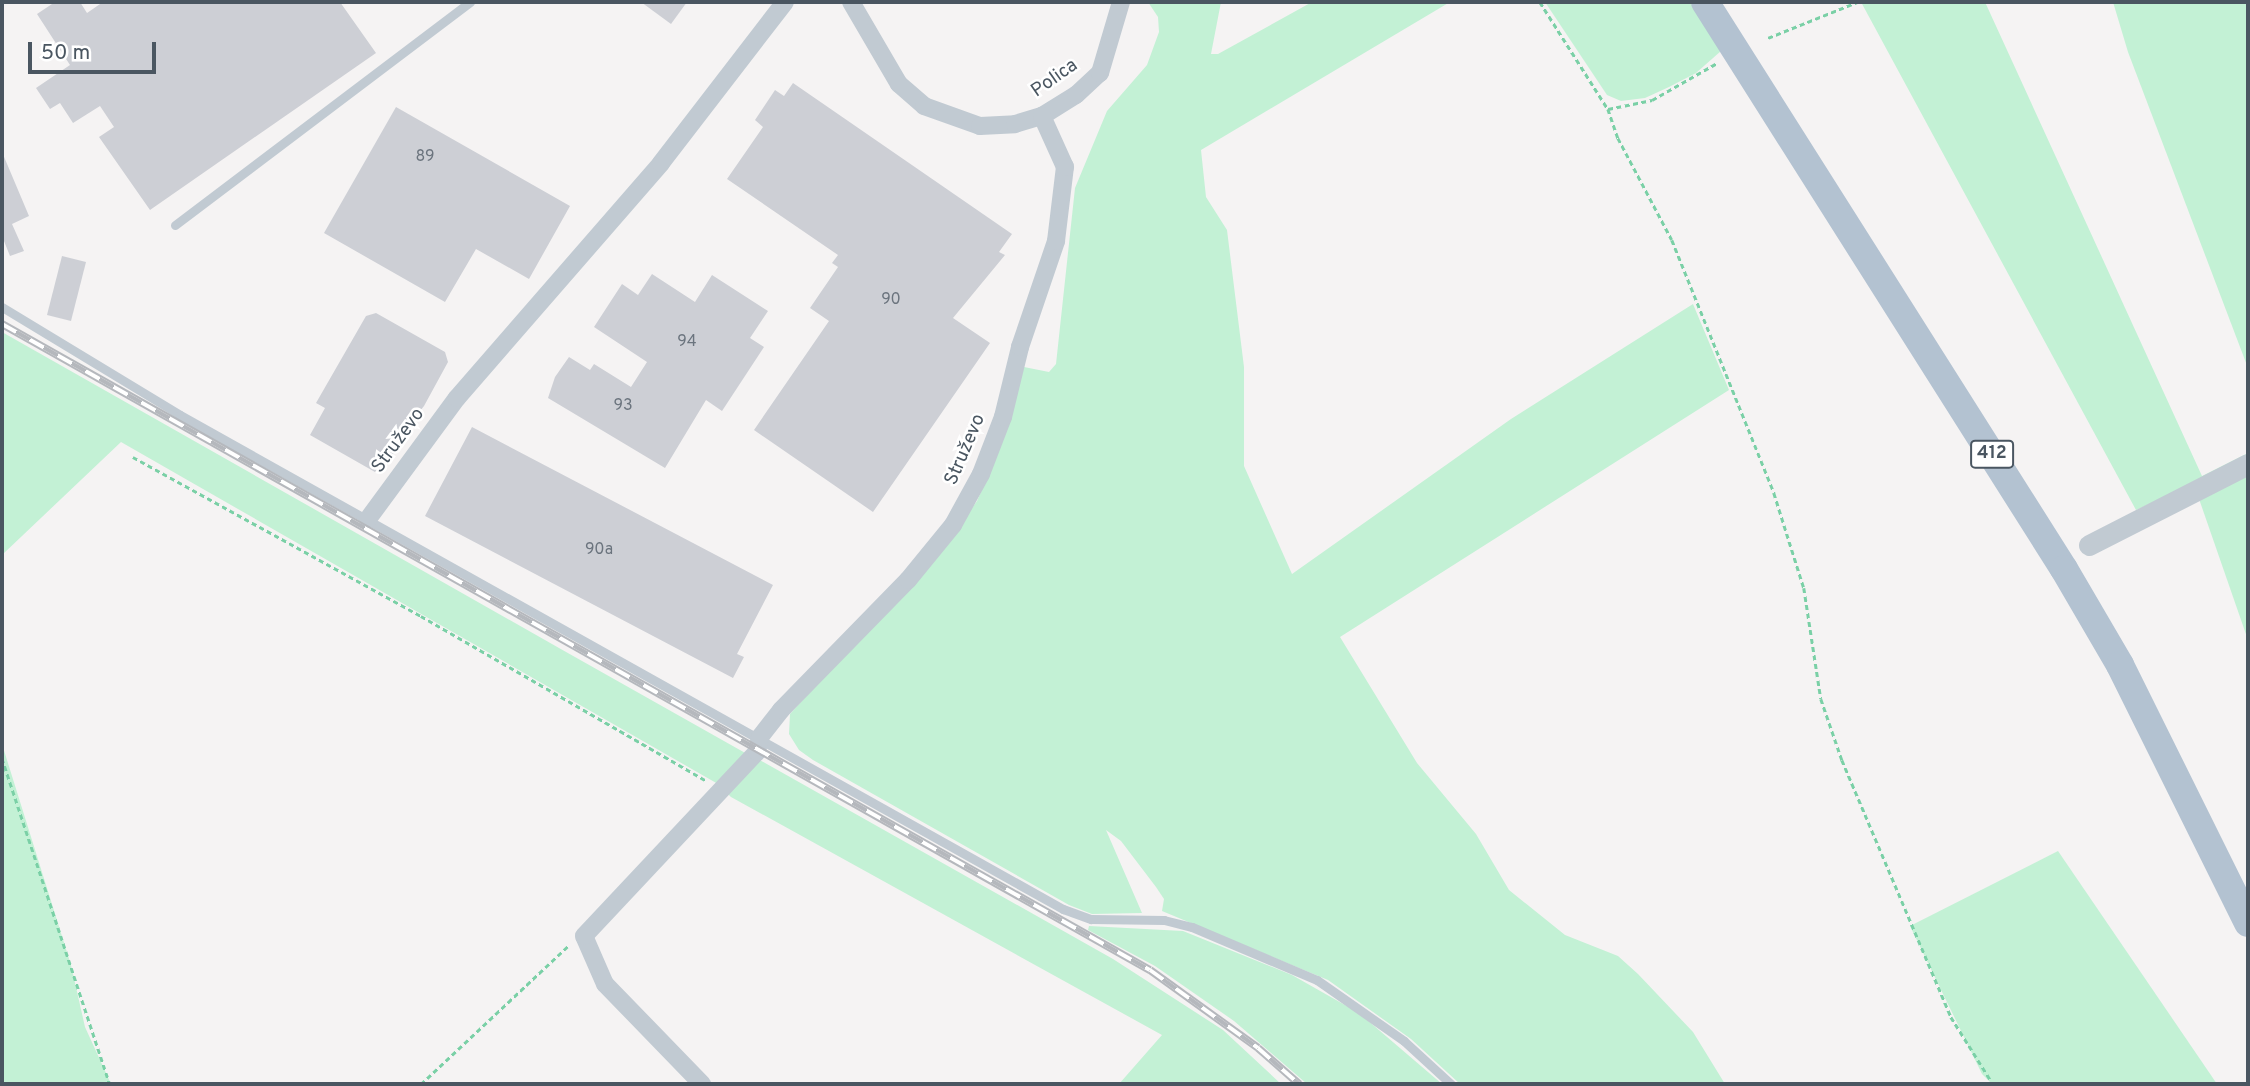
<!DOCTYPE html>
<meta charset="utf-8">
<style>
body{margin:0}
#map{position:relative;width:2250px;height:1086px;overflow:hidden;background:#f5f3f3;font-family:Overpass,sans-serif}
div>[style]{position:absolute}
.green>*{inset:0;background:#c3f1d5}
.building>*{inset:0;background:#cdcfd5}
.path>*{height:2.5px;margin-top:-1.25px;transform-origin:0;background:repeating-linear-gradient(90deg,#7ad0a6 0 5px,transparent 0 8.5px)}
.service>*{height:9px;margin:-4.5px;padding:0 4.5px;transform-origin:4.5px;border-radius:4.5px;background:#c1cad2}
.minor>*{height:18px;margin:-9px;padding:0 9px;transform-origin:9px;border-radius:9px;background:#c1cad2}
.tertiary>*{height:21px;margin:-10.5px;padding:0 10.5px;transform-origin:10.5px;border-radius:10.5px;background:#c1cad2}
.primary>*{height:28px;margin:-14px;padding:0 14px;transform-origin:14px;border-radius:14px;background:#b3c2d1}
.rail>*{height:8px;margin-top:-4px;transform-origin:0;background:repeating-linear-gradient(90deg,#fff 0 16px,#b5b8bd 0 32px);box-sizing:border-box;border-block:2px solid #b5b8bd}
span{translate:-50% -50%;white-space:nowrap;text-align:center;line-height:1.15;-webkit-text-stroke:5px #fff;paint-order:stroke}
.number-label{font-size:16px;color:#6b747e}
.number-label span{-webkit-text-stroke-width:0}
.shield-label span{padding:2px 5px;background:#fff;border:2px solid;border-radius:5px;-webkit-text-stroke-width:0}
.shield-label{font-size:18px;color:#4a5661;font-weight:700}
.street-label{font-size:19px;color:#4a5661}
.frame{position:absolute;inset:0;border:4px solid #4a5661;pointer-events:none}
.scale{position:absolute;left:28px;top:42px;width:128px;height:32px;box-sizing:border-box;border:4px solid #4a5661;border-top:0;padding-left:9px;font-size:21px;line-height:24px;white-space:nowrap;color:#4a5661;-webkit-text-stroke:5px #fff;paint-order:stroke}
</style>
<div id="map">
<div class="green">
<i style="clip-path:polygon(1148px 2px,1221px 2px,1211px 54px,1218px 54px,1312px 2px,1450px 2px,1201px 150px,1206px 197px,1227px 230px,1244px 367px,1244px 466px,1292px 574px,1511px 419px,1693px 304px,1729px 390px,1340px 637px,1417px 763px,1476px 834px,1509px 890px,1565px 935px,1618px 956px,1638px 974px,1693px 1032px,1725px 1084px,1460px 1084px,1411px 1039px,1328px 980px,1162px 911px,1164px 899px,1156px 887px,1121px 841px,1106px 830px,1142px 913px,1092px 914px,1069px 905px,813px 760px,799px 750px,789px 734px,790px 714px,954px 533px,977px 501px,999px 450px,1024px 367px,1049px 372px,1056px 364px,1075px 188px,1107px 111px,1147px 65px,1159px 32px,1158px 17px)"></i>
<i style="clip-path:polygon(1545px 2px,1690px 2px,1721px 51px,1696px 73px,1669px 87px,1645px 98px,1621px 101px,1607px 95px)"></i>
<i style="clip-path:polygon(1861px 2px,1985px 2px,2202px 476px,2248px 453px,2248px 460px,2136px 510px)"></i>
<i style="clip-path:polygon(2113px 2px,2248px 2px,2248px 368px,2128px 52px)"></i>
<i style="clip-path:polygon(2px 332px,559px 648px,747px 754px,718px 784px,121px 442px,2px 555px)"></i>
<i style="clip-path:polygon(2248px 470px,2248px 640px,2198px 496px)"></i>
<i style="clip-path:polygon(2px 744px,71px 965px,85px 1027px,111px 1084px,2px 1084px)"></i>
<i style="clip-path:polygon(758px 759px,1113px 959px,1223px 1030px,1281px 1084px,1119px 1084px,1162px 1035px,731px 797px,726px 792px)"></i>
<i style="clip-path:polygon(2058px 851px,2086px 892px,2217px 1084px,1992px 1084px,1982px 1074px,1910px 926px)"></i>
<i style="clip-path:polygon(1089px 926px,1183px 931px,1292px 975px,1359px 1013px,1442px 1084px,1307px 1084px,1234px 1021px,1155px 966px,1088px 930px)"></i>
</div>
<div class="building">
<i style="clip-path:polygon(55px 2px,80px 2px,87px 13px,103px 2px,340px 2px,376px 53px,150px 210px,99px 137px,114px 127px,100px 106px,73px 123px,60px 103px,50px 109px,36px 88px,70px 65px,37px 14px)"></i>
<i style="clip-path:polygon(641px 2px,687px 2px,671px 24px)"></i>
<i style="clip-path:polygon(793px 83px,1012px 234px,999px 252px,1005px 255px,953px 318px,990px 343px,873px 512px,754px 430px,829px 321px,810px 308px,838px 267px,832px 263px,838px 255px,727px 179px,763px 127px,755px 120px,775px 90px,784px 96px)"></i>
<i style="clip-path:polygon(396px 107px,570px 206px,529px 279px,476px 249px,445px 302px,324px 233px)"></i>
<i style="clip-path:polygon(2px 152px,29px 216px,12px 224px,24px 251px,10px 256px,2px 236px)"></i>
<i style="clip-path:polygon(62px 256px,86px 262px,71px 321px,47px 315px)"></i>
<i style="clip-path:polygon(652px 274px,695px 302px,712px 275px,768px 311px,750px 338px,764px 347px,722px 411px,706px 400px,665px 468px,548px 398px,555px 377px,569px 357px,590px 370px,594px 364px,631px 387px,647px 362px,594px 327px,622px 284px,638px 295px)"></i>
<i style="clip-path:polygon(376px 313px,445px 352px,448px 362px,424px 406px,391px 447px,396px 449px,385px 469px,379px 466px,375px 472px,310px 435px,325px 408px,316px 403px,366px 316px)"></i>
<i style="clip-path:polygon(472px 427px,773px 585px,737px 654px,744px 657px,733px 678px,425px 516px)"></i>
</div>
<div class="path">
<i style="left:1540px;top:2px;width:127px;rotate:57.6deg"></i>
<i style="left:1608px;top:109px;width:31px;rotate:71deg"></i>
<i style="left:1618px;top:138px;width:115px;rotate:62.1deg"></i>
<i style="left:1672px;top:240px;width:273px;rotate:68deg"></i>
<i style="left:1774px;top:493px;width:100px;rotate:72.5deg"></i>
<i style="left:1804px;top:588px;width:112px;rotate:81.3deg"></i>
<i style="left:1821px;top:699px;width:65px;rotate:71deg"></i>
<i style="left:1842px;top:760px;width:279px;rotate:67deg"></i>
<i style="left:1951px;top:1017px;width:79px;rotate:57.9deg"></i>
<i style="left:1768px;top:38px;width:96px;rotate:-22deg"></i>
<i style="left:1608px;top:109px;width:45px;rotate:-11.6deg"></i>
<i style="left:1652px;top:100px;width:75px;rotate:-29.6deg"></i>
<i style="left:133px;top:457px;width:329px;rotate:28.9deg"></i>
<i style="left:421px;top:616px;width:330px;rotate:30deg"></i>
<i style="left:2px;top:758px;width:343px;rotate:71.7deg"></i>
<i style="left:421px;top:1084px;width:203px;rotate:-43.2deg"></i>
</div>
<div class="service">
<i style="left:175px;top:225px;width:370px;rotate:-37.1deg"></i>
<i style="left:2px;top:307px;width:208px;rotate:31.2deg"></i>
<i style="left:180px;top:415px;width:1012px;rotate:29.23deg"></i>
<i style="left:1063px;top:909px;width:30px;rotate:20deg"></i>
<i style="left:1091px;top:919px;width:73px;rotate:0.8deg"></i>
<i style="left:1164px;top:920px;width:29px;rotate:14deg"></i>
<i style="left:1192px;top:927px;width:136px;rotate:23deg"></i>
<i style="left:1317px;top:980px;width:106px;rotate:35deg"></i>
<i style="left:1404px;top:1041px;width:64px;rotate:42.5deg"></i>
</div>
<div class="minor">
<i style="left:851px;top:2px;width:95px;rotate:59.7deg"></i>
<i style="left:899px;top:84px;width:33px;rotate:41deg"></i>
<i style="left:924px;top:106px;width:59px;rotate:19.7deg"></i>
<i style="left:980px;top:126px;width:35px;rotate:-3deg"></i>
<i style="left:1015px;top:124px;width:28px;rotate:-17deg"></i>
<i style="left:1042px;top:116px;width:40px;rotate:-32deg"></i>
<i style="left:1076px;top:95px;width:33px;rotate:-43deg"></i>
<i style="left:1100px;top:73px;width:74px;rotate:-73.5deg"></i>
<i style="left:368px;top:519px;width:150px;rotate:-53.7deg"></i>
<i style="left:457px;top:398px;width:311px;rotate:-49deg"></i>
<i style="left:661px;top:163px;width:203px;rotate:-52.4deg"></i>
<i style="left:702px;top:1084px;width:139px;rotate:-134.1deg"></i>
<i style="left:605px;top:984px;width:52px;rotate:-113.6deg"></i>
<i style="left:584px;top:936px;width:253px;rotate:-46.8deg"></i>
<i style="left:757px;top:752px;width:15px;rotate:-79deg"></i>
<i style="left:760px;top:737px;width:34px;rotate:-52deg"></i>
<i style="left:781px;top:710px;width:182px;rotate:-45.7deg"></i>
<i style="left:908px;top:580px;width:71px;rotate:-50.7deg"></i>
<i style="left:953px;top:525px;width:58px;rotate:-61.2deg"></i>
<i style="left:981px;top:474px;width:61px;rotate:-68.9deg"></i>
<i style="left:1003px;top:417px;width:72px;rotate:-76.3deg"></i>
<i style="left:1020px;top:347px;width:112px;rotate:-71.2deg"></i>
<i style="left:1056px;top:241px;width:75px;rotate:-83.1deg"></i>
<i style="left:1065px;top:167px;width:56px;rotate:-114.3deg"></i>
</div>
<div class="tertiary">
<i style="left:2089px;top:545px;width:178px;rotate:-27deg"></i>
</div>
<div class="primary">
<i style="left:1705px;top:2px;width:671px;rotate:57.66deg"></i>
<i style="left:2064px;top:569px;width:111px;rotate:59.7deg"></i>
<i style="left:2120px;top:665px;width:288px;rotate:63.6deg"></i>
</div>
<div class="rail">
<i style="left:2px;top:324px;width:1317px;rotate:29.37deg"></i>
<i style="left:1150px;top:970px;width:133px;rotate:35.8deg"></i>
<i style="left:1258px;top:1048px;width:55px;rotate:41.3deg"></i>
</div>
<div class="number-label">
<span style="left:425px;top:157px">89</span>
<span style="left:891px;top:300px">90</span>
<span style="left:687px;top:342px">94</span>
<span style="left:623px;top:406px">93</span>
<span style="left:599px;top:550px">90a</span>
</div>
<div class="shield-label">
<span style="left:1992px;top:454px">412</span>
</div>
<div class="street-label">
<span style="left:1055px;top:79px;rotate:-35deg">Polica</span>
<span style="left:399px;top:441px;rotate:-54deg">Struževo</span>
<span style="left:966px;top:450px;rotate:-67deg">Struževo</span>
</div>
<div class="frame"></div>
<div class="scale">50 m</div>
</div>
